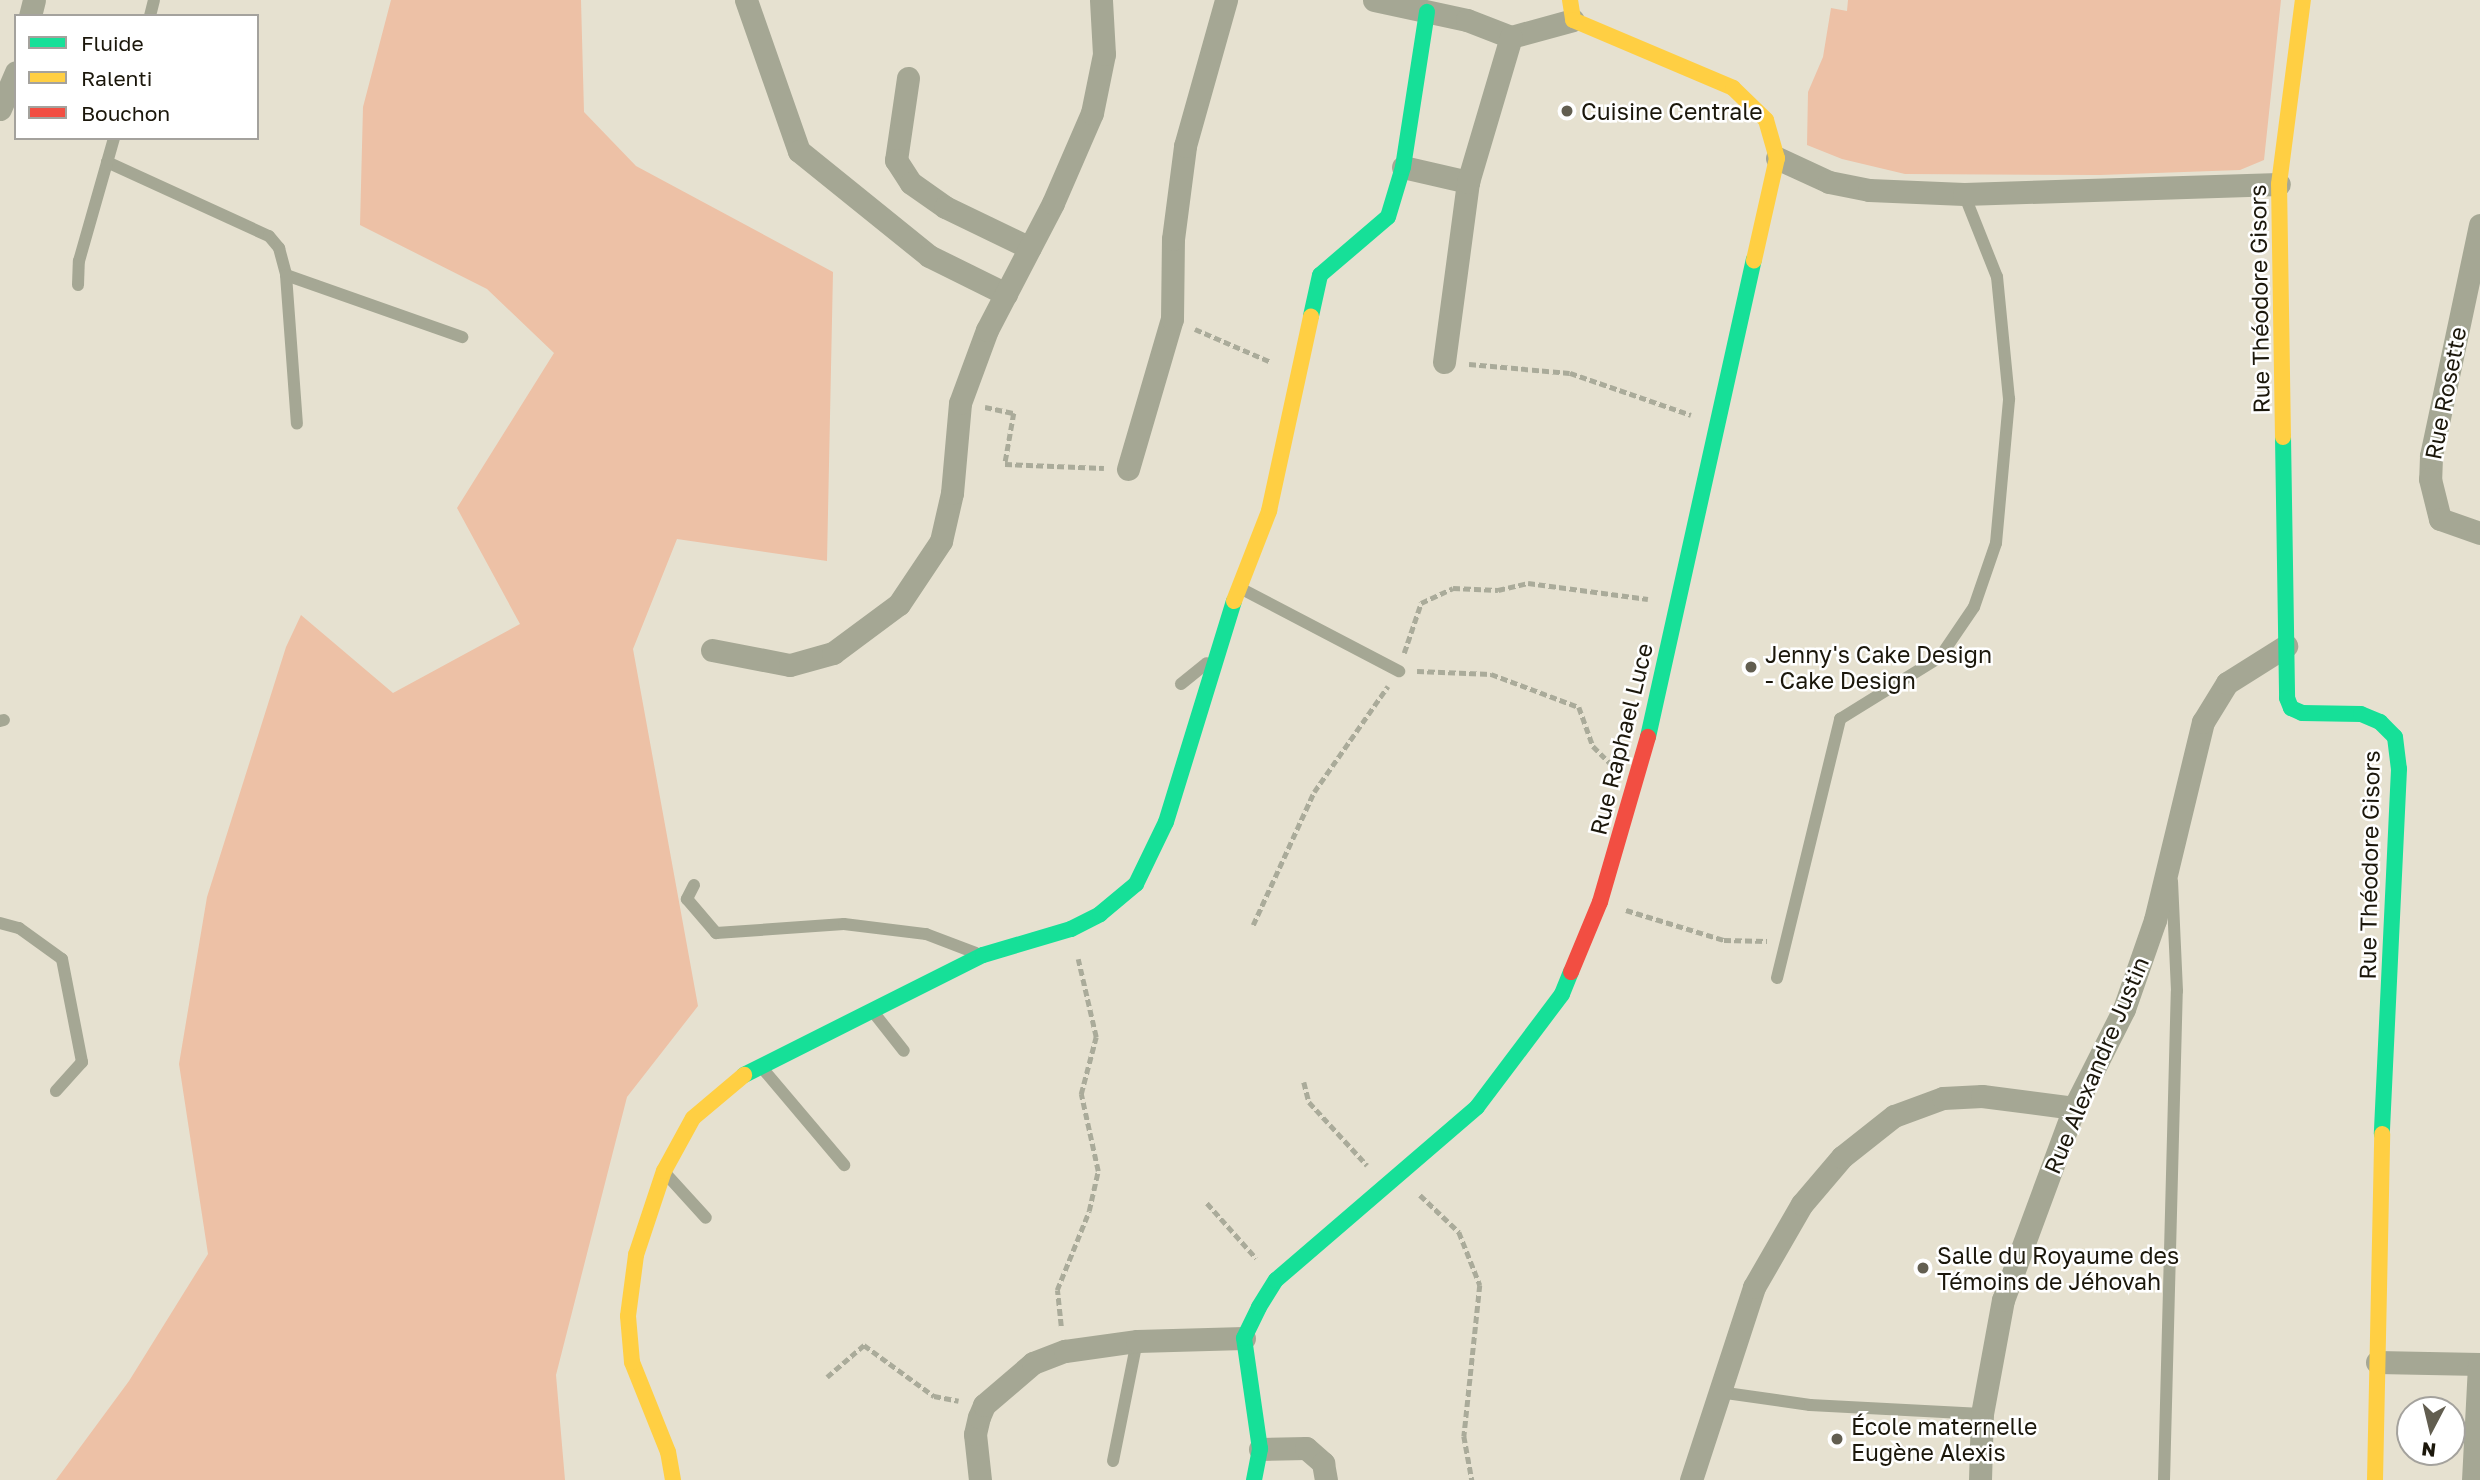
<!DOCTYPE html>
<meta charset="utf-8">
<style>
body{margin:0}
#map{position:relative;width:2480px;height:1480px;overflow:hidden;background:#e6e1d0;font-family:"Golos Text",sans-serif}
div>[style]{position:absolute}
.green>*{inset:0;background:#edc1a6}
.path>*{height:4.5px;margin-top:-2.25px;transform-origin:0;background:repeating-linear-gradient(90deg,#aaab9a 0 7px,transparent 0 10.5px)}
.lane>*{height:12px;margin:-6px;padding:0 6px;transform-origin:6px;border-radius:6px;background:#a5a794}
.street>*{height:23px;margin:-11.5px;padding:0 11.5px;transform-origin:11.5px;border-radius:11.5px;background:#a5a794}
.fast>*{height:16px;margin:-8px;padding:0 8px;transform-origin:8px;border-radius:8px;background:#16e098}
.slow>*{height:16px;margin:-8px;padding:0 8px;transform-origin:8px;border-radius:8px;background:#ffcf43}
.jam>*{height:16px;margin:-8px;padding:0 8px;transform-origin:8px;border-radius:8px;background:#f24e42}
.dots>*{width:19px;height:19px;translate:-50% -50%;box-sizing:border-box;border:4px solid #fff;border-radius:50%}
span{translate:-50% -50%;white-space:nowrap;text-align:center;line-height:1.15;-webkit-text-stroke:5px #fff;paint-order:stroke}
.poi-label{font-size:23px;color:#1b170b}
.left{translate:0 -50%;text-align:left}
.street-label{font-size:23px;color:#1b170b}
.legend{position:absolute;left:14px;top:14px;width:245px;height:126px;box-sizing:border-box;background:#fff;border:2px solid #a4a29d;margin:0;padding:9px 12px;list-style:none;font-size:21px;color:#1b170b}
.legend li{display:flex;align-items:center;gap:14px;height:35px}
.legend b{width:35px;border:2px solid #a4a29d}
.north{position:absolute;left:2396px;top:1396px;width:70px;height:70px;box-sizing:border-box;background:#fff;border:2px solid #a4a29d;border-radius:50%;rotate:187deg;font-size:19px;font-weight:700;line-height:28px;text-align:center;color:#1b170b}
.north::after{content:'';display:block;margin:auto;width:24px;height:32px;background:#625e50;clip-path:polygon(50% 0,100% 100%,50% 72%,0 100%)}
</style>
<div id="map">
<div class="green">
<i style="clip-path:polygon(391px 0,581px 0,584px 112px,636px 166px,833px 272px,827px 561px,677px 539px,633px 649px,698px 1006px,627px 1097px,556px 1375px,565px 1480px,56px 1480px,129px 1381px,208px 1254px,179px 1064px,207px 897px,286px 647px,301px 615px,393px 693px,520px 624px,457px 508px,554px 353px,487px 289px,360px 225px,363px 107px)"></i>
<i style="clip-path:polygon(1848px 0,2281px 0,2264px 160px,2240px 170px,2100px 175px,1905px 174px,1842px 159px,1807px 145px,1808px 92px,1823px 57px,1831px 8px,1847px 11px)"></i>
</div>
<div class="path">
<i style="left:1195px;top:329px;width:83px;rotate:23.5deg"></i>
<i style="left:1469px;top:364px;width:101px;rotate:5.1deg"></i>
<i style="left:1570px;top:373px;width:128px;rotate:19.1deg"></i>
<i style="left:985px;top:407px;width:30px;rotate:12deg"></i>
<i style="left:1014px;top:413px;width:52px;rotate:100deg"></i>
<i style="left:1005px;top:464px;width:99px;rotate:2.3deg"></i>
<i style="left:1404px;top:653px;width:53px;rotate:-71.2deg"></i>
<i style="left:1421px;top:603px;width:35px;rotate:-25deg"></i>
<i style="left:1453px;top:588px;width:45px;rotate:2.5deg"></i>
<i style="left:1498px;top:590px;width:31px;rotate:-13deg"></i>
<i style="left:1528px;top:583px;width:121px;rotate:7.6deg"></i>
<i style="left:1417px;top:671px;width:74px;rotate:2.3deg"></i>
<i style="left:1491px;top:674px;width:94px;rotate:20.6deg"></i>
<i style="left:1579px;top:707px;width:41px;rotate:70.3deg"></i>
<i style="left:1593px;top:746px;width:27px;rotate:45deg"></i>
<i style="left:1626px;top:910px;width:102px;rotate:17deg"></i>
<i style="left:1724px;top:940px;width:43px;rotate:1.3deg"></i>
<i style="left:1253px;top:925px;width:146px;rotate:-65.4deg"></i>
<i style="left:1314px;top:792px;width:129px;rotate:-55.1deg"></i>
<i style="left:1304px;top:1082px;width:21px;rotate:76deg"></i>
<i style="left:1309px;top:1102px;width:86px;rotate:47.4deg"></i>
<i style="left:1420px;top:1195px;width:54px;rotate:43.5deg"></i>
<i style="left:1459px;top:1232px;width:57px;rotate:68.4deg"></i>
<i style="left:1480px;top:1285px;width:152px;rotate:96deg"></i>
<i style="left:1464px;top:1436px;width:45px;rotate:79.7deg"></i>
<i style="left:1207px;top:1203px;width:74px;rotate:48.3deg"></i>
<i style="left:1061px;top:1326px;width:36px;rotate:-96deg"></i>
<i style="left:1057px;top:1290px;width:85px;rotate:-67.9deg"></i>
<i style="left:1089px;top:1211px;width:41px;rotate:-77.3deg"></i>
<i style="left:1098px;top:1171px;width:79px;rotate:-102.4deg"></i>
<i style="left:1081px;top:1094px;width:59px;rotate:-75.3deg"></i>
<i style="left:1096px;top:1037px;width:80px;rotate:-103deg"></i>
<i style="left:827px;top:1377px;width:49px;rotate:-40.9deg"></i>
<i style="left:864px;top:1345px;width:87px;rotate:36.1deg"></i>
<i style="left:934px;top:1396px;width:25px;rotate:11deg"></i>
</div>
<div class="lane">
<i style="left:150px;top:16px;width:16px;rotate:-76deg"></i>
<i style="left:107px;top:162px;width:178px;rotate:24.6deg"></i>
<i style="left:269px;top:236px;width:16px;rotate:50deg"></i>
<i style="left:279px;top:248px;width:28px;rotate:75deg"></i>
<i style="left:286px;top:275px;width:187px;rotate:19.4deg"></i>
<i style="left:286px;top:275px;width:149px;rotate:85.8deg"></i>
<i style="left:78px;top:285px;width:24px;rotate:-88deg"></i>
<i style="left:79px;top:261px;width:128px;rotate:-74.1deg"></i>
<i style="left:1238px;top:587px;width:182px;rotate:27.6deg"></i>
<i style="left:1181px;top:684px;width:33px;rotate:-39deg"></i>
<i style="left:0;top:721px;width:4px;rotate:-14deg"></i>
<i style="left:694px;top:885px;width:16px;rotate:117deg"></i>
<i style="left:687px;top:899px;width:45px;rotate:49.5deg"></i>
<i style="left:716px;top:933px;width:128px;rotate:-4deg"></i>
<i style="left:844px;top:924px;width:83px;rotate:7deg"></i>
<i style="left:926px;top:934px;width:53px;rotate:20.8deg"></i>
<i style="left:0;top:923px;width:20px;rotate:15deg"></i>
<i style="left:19px;top:928px;width:53px;rotate:35.8deg"></i>
<i style="left:62px;top:959px;width:105px;rotate:79deg"></i>
<i style="left:82px;top:1062px;width:39px;rotate:132deg"></i>
<i style="left:1777px;top:978px;width:267px;rotate:-76.3deg"></i>
<i style="left:1840px;top:719px;width:118px;rotate:-31.8deg"></i>
<i style="left:1940px;top:657px;width:60px;rotate:-55.8deg"></i>
<i style="left:1974px;top:607px;width:68px;rotate:-71deg"></i>
<i style="left:1996px;top:543px;width:145px;rotate:-84.8deg"></i>
<i style="left:2009px;top:399px;width:123px;rotate:-95.6deg"></i>
<i style="left:1997px;top:277px;width:89px;rotate:-111.7deg"></i>
<i style="left:874px;top:1013px;width:48px;rotate:51.7deg"></i>
<i style="left:763px;top:1069px;width:126px;rotate:49.8deg"></i>
<i style="left:666px;top:1174px;width:59px;rotate:47.7deg"></i>
<i style="left:1719px;top:1392px;width:92px;rotate:8.1deg"></i>
<i style="left:1810px;top:1405px;width:172px;rotate:3deg"></i>
<i style="left:1113px;top:1461px;width:122px;rotate:-78.7deg"></i>
<i style="left:2164px;top:1480px;width:489px;rotate:-88.5deg"></i>
<i style="left:2177px;top:991px;width:110px;rotate:-92.6deg"></i>
</div>
<div class="street">
<i style="left:746px;top:0;width:160px;rotate:70.7deg"></i>
<i style="left:799px;top:151px;width:167px;rotate:38.9deg"></i>
<i style="left:929px;top:256px;width:86px;rotate:26.3deg"></i>
<i style="left:1374px;top:0;width:95px;rotate:12.1deg"></i>
<i style="left:1467px;top:20px;width:47px;rotate:21.1deg"></i>
<i style="left:1511px;top:37px;width:64px;rotate:-15.3deg"></i>
<i style="left:30px;top:16px;width:16px;rotate:-76deg"></i>
<i style="left:908px;top:78px;width:83px;rotate:98.3deg"></i>
<i style="left:896px;top:160px;width:27px;rotate:57deg"></i>
<i style="left:911px;top:183px;width:42px;rotate:35.2deg"></i>
<i style="left:945px;top:207px;width:94px;rotate:25.8deg"></i>
<i style="left:0;top:109px;width:40px;rotate:-66.6deg"></i>
<i style="left:1777px;top:158px;width:57px;rotate:24.8deg"></i>
<i style="left:1829px;top:182px;width:41px;rotate:11.3deg"></i>
<i style="left:1869px;top:190px;width:95px;rotate:2.4deg"></i>
<i style="left:1964px;top:194px;width:315px;rotate:-1.8deg"></i>
<i style="left:1403px;top:167px;width:67px;rotate:13deg"></i>
<i style="left:2480px;top:225px;width:236px;rotate:102deg"></i>
<i style="left:2431px;top:456px;width:23px;rotate:92deg"></i>
<i style="left:2430px;top:479px;width:41px;rotate:76deg"></i>
<i style="left:2440px;top:519px;width:42px;rotate:19.3deg"></i>
<i style="left:1444px;top:362px;width:182px;rotate:-82.4deg"></i>
<i style="left:1468px;top:182px;width:151px;rotate:-73.5deg"></i>
<i style="left:1128px;top:469px;width:156px;rotate:-73.7deg"></i>
<i style="left:1172px;top:319px;width:80px;rotate:-89.3deg"></i>
<i style="left:1173px;top:239px;width:94px;rotate:-82.6deg"></i>
<i style="left:1185px;top:146px;width:152px;rotate:-74.3deg"></i>
<i style="left:712px;top:650px;width:79px;rotate:10.9deg"></i>
<i style="left:790px;top:665px;width:45px;rotate:-15.6deg"></i>
<i style="left:833px;top:653px;width:82px;rotate:-36.6deg"></i>
<i style="left:899px;top:604px;width:76px;rotate:-56.3deg"></i>
<i style="left:941px;top:541px;width:49px;rotate:-77.1deg"></i>
<i style="left:952px;top:493px;width:90px;rotate:-84.9deg"></i>
<i style="left:960px;top:403px;width:78px;rotate:-69.7deg"></i>
<i style="left:987px;top:330px;width:143px;rotate:-62.5deg"></i>
<i style="left:1053px;top:203px;width:98px;rotate:-66.6deg"></i>
<i style="left:1092px;top:113px;width:60px;rotate:-78.5deg"></i>
<i style="left:1104px;top:54px;width:54px;rotate:-93.2deg"></i>
<i style="left:2377px;top:1362px;width:103px;rotate:1.1deg"></i>
<i style="left:1260px;top:1449px;width:46px;rotate:-1.2deg"></i>
<i style="left:1306px;top:1448px;width:23px;rotate:41deg"></i>
<i style="left:1323px;top:1463px;width:17px;rotate:80deg"></i>
<i style="left:980px;top:1480px;width:46px;rotate:-96.2deg"></i>
<i style="left:975px;top:1434px;width:17px;rotate:-77deg"></i>
<i style="left:979px;top:1417px;width:13px;rotate:-67deg"></i>
<i style="left:984px;top:1405px;width:65px;rotate:-40.6deg"></i>
<i style="left:1033px;top:1363px;width:34px;rotate:-21deg"></i>
<i style="left:1065px;top:1351px;width:73px;rotate:-7.9deg"></i>
<i style="left:1137px;top:1341px;width:107px;rotate:-1.6deg"></i>
<i style="left:1691px;top:1480px;width:203px;rotate:-71.9deg"></i>
<i style="left:1754px;top:1287px;width:96px;rotate:-60deg"></i>
<i style="left:1802px;top:1204px;width:62px;rotate:-49.6deg"></i>
<i style="left:1842px;top:1157px;width:66px;rotate:-38.3deg"></i>
<i style="left:1894px;top:1116px;width:52px;rotate:-20.2deg"></i>
<i style="left:1943px;top:1098px;width:39px;rotate:-3deg"></i>
<i style="left:1982px;top:1096px;width:93px;rotate:7.4deg"></i>
<i style="left:1980px;top:1480px;width:66px;rotate:-88.3deg"></i>
<i style="left:1982px;top:1414px;width:116px;rotate:-79.6deg"></i>
<i style="left:2003px;top:1300px;width:205px;rotate:-69.7deg"></i>
<i style="left:2074px;top:1108px;width:111px;rotate:-63.2deg"></i>
<i style="left:2124px;top:1009px;width:94px;rotate:-70.8deg"></i>
<i style="left:2155px;top:920px;width:204px;rotate:-76.4deg"></i>
<i style="left:2203px;top:722px;width:46px;rotate:-58.4deg"></i>
<i style="left:2227px;top:683px;width:70px;rotate:-32.1deg"></i>
<i style="left:2473px;top:1480px;width:116px;rotate:-87deg"></i>
</div>
<div class="fast">
<i style="left:1311px;top:316px;width:42px;rotate:-77.6deg"></i>
<i style="left:1320px;top:275px;width:89px;rotate:-40.5deg"></i>
<i style="left:1388px;top:217px;width:52px;rotate:-73.3deg"></i>
<i style="left:1403px;top:167px;width:157px;rotate:-81.2deg"></i>
<i style="left:2283px;top:437px;width:261px;rotate:89.1deg"></i>
<i style="left:2287px;top:698px;width:11px;rotate:68deg"></i>
<i style="left:2291px;top:708px;width:12px;rotate:24deg"></i>
<i style="left:2302px;top:713px;width:59px;rotate:1deg"></i>
<i style="left:2361px;top:714px;width:21px;rotate:23deg"></i>
<i style="left:2380px;top:722px;width:21px;rotate:45deg"></i>
<i style="left:2395px;top:737px;width:32px;rotate:83deg"></i>
<i style="left:2399px;top:769px;width:365px;rotate:92.7deg"></i>
<i style="left:1648px;top:737px;width:489px;rotate:-77.5deg"></i>
<i style="left:744px;top:1075px;width:267px;rotate:-26.7deg"></i>
<i style="left:983px;top:955px;width:92px;rotate:-16.5deg"></i>
<i style="left:1071px;top:929px;width:33px;rotate:-27deg"></i>
<i style="left:1100px;top:914px;width:47px;rotate:-39.8deg"></i>
<i style="left:1136px;top:884px;width:69px;rotate:-64.2deg"></i>
<i style="left:1166px;top:822px;width:231px;rotate:-72.9deg"></i>
<i style="left:1254px;top:1480px;width:32px;rotate:-79deg"></i>
<i style="left:1260px;top:1449px;width:112px;rotate:-98.2deg"></i>
<i style="left:1244px;top:1338px;width:34px;rotate:-64deg"></i>
<i style="left:1259px;top:1307px;width:32px;rotate:-58deg"></i>
<i style="left:1276px;top:1280px;width:265px;rotate:-40.7deg"></i>
<i style="left:1477px;top:1107px;width:141px;rotate:-53deg"></i>
<i style="left:1562px;top:994px;width:24px;rotate:-68deg"></i>
</div>
<div class="slow">
<i style="left:1570px;top:0;width:20px;rotate:81deg"></i>
<i style="left:1573px;top:20px;width:174px;rotate:23deg"></i>
<i style="left:1733px;top:88px;width:46px;rotate:44.1deg"></i>
<i style="left:1766px;top:120px;width:40px;rotate:74deg"></i>
<i style="left:1777px;top:158px;width:105px;rotate:102.7deg"></i>
<i style="left:2283px;top:437px;width:253px;rotate:-90.9deg"></i>
<i style="left:2279px;top:184px;width:186px;rotate:-82.6deg"></i>
<i style="left:1234px;top:601px;width:97px;rotate:-68.7deg"></i>
<i style="left:1269px;top:511px;width:199px;rotate:-77.8deg"></i>
<i style="left:673px;top:1480px;width:28px;rotate:-100deg"></i>
<i style="left:668px;top:1452px;width:97px;rotate:-111.8deg"></i>
<i style="left:632px;top:1362px;width:46px;rotate:-95deg"></i>
<i style="left:628px;top:1316px;width:62px;rotate:-82.5deg"></i>
<i style="left:636px;top:1255px;width:89px;rotate:-71.6deg"></i>
<i style="left:664px;top:1171px;width:60px;rotate:-61.3deg"></i>
<i style="left:693px;top:1118px;width:67px;rotate:-40.1deg"></i>
<i style="left:2375px;top:1480px;width:346px;rotate:-88.8deg"></i>
</div>
<div class="jam">
<i style="left:1571px;top:972px;width:76px;rotate:-67.5deg"></i>
<i style="left:1600px;top:902px;width:172px;rotate:-73.8deg"></i>
</div>
<div class="dots">
<i style="left:1567px;top:111px;background:#625e50"></i>
<i style="left:1751px;top:667px;background:#625e50"></i>
<i style="left:1923px;top:1268px;background:#625e50"></i>
<i style="left:1837px;top:1439px;background:#625e50"></i>
</div>
<div class="poi-label">
<span class="left" style="left:1581px;top:111px">Cuisine Centrale</span>
<span class="left" style="left:1765px;top:667px">Jenny's Cake Design<br>- Cake Design</span>
<span class="left" style="left:1937px;top:1268px">Salle du Royaume des<br>Témoins de Jéhovah</span>
<span class="left" style="left:1851px;top:1439px">École maternelle<br>Eugène Alexis</span>
</div>
<div class="street-label">
<span style="left:2259px;top:299px;rotate:-91deg">Rue Théodore Gisors</span>
<span style="left:2445px;top:393px;rotate:-79deg">Rue Rosette</span>
<span style="left:1621px;top:739px;rotate:-76deg">Rue Raphael Luce</span>
<span style="left:2369px;top:865px;rotate:-89deg">Rue Théodore Gisors</span>
<span style="left:2096px;top:1065px;rotate:-67deg">Rue Alexandre Justin</span>
</div>
<ul class="legend">
<li><b style="height:9px;background:#16e098"></b>Fluide</li>
<li><b style="height:9px;background:#ffcf43"></b>Ralenti</li>
<li><b style="height:9px;background:#f24e42"></b>Bouchon</li>
</ul>
<div class="north">N</div>
</div>
